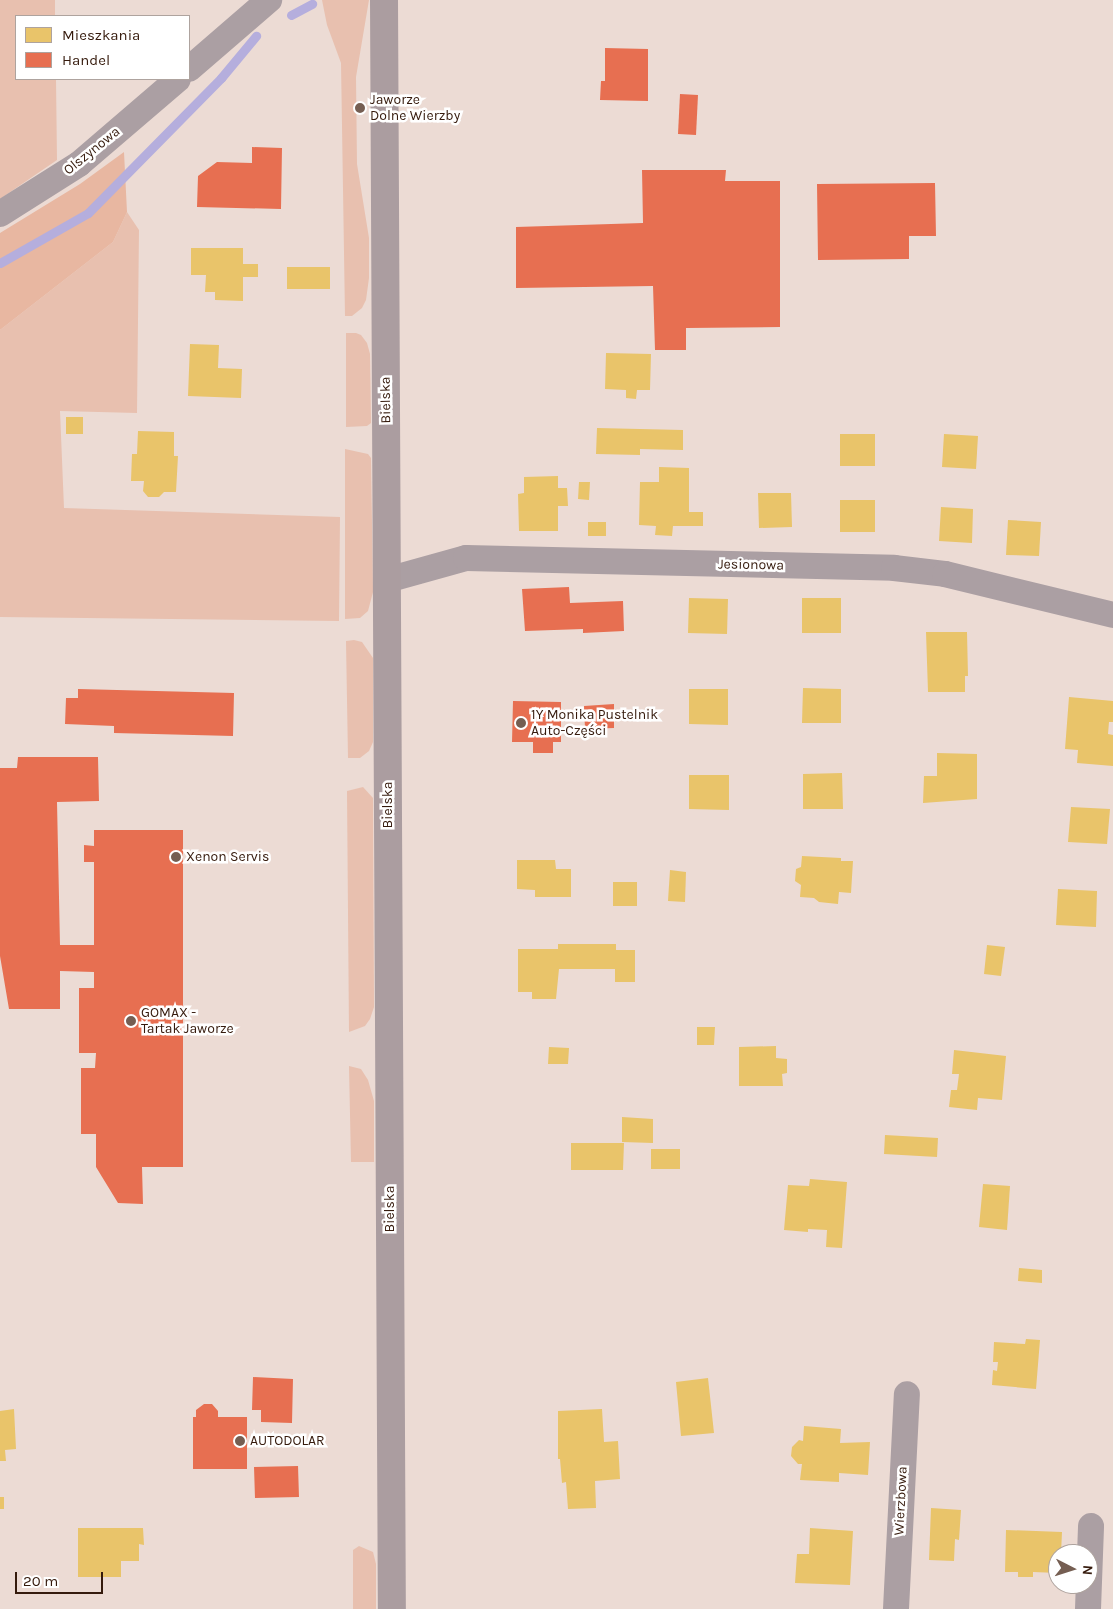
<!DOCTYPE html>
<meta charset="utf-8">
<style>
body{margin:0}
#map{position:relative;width:1113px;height:1609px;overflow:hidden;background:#ecdbd4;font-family:Karla,sans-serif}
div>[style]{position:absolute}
.green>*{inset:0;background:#e8c0af}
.forest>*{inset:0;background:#e8b7a1}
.homes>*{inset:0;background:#e9c46a}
.shops>*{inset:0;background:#e76f51}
.stream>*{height:9px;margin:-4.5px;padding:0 4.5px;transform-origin:4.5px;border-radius:4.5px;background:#b5aedd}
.minor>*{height:26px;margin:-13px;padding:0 13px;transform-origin:13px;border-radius:13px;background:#ab9fa3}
.secondary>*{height:28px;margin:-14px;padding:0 14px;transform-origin:14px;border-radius:14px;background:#ab9da0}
.dots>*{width:14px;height:14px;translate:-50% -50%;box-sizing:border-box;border:2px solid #fff;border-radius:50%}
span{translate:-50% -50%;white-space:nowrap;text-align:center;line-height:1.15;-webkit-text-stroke:5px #fff;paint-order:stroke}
.poi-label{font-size:14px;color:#351a0c}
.left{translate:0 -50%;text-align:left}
.street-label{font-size:14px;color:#351a0c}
.legend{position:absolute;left:15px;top:15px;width:175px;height:65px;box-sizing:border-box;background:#fff;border:1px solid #aea39e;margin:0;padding:6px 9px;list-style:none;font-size:15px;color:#351a0c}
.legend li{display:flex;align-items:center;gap:10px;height:25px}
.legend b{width:25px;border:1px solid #aea39e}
.north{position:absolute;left:1048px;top:1544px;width:50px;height:50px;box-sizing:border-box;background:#fff;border:1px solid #aea39e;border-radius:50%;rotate:95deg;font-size:14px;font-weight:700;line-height:20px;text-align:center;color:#351a0c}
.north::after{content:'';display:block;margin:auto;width:18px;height:22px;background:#755e52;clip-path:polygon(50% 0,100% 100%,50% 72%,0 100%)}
.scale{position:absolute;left:15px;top:1572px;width:88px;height:22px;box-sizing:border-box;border:2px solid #351a0c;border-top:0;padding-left:6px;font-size:15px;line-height:18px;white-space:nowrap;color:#351a0c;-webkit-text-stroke:4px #fff;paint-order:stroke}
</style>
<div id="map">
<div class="green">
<i style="clip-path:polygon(0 0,55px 0,55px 16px,16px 16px,16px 79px,56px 79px,57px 160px,0 199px)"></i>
<i style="clip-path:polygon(322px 0,369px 0,356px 77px,357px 164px,369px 238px,369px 278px,366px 300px,362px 308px,352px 316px,345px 316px,341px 63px,327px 25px)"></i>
<i style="clip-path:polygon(127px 212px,139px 230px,137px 413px,60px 411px,64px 508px,340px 517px,339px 621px,0 617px,0 330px,113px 242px)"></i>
<i style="clip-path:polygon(346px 333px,356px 333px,361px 335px,367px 343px,370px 354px,371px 423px,367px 426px,346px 427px)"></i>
<i style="clip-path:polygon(345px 449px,368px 454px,371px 458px,373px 592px,368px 611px,360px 618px,345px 619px)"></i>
<i style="clip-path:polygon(354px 640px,362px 642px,373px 658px,373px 742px,369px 751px,360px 758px,348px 758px,346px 641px)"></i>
<i style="clip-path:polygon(363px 787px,373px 798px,374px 1007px,370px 1019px,365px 1026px,349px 1032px,347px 791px)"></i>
<i style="clip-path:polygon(349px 1066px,361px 1069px,368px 1080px,374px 1101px,374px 1162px,351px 1162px)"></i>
<i style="clip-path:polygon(359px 1546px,373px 1552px,376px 1564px,376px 1609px,353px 1609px,353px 1550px)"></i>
</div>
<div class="forest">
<i style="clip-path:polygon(124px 152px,127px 212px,113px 242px,0 330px,0 233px,80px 184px)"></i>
</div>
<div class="homes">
<i style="clip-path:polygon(191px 248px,243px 248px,243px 264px,258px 264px,258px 277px,243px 277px,243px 301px,215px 300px,215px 292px,205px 292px,206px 275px,191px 275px)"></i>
<i style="clip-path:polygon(287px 267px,330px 267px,330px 289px,287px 289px)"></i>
<i style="clip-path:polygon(190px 344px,219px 345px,218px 368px,242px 369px,241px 398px,188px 396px)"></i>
<i style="clip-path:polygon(606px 353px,651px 354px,650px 390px,637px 390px,636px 399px,626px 398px,626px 390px,605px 389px)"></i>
<i style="clip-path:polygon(66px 417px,83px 417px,83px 434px,66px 434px)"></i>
<i style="clip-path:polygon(597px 428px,683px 430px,683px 450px,640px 449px,640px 455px,596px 454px)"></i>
<i style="clip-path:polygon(138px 431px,174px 432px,174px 456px,178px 456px,176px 492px,164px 492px,159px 497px,148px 497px,143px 491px,144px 481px,131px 481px,132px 454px,137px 454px)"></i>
<i style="clip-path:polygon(840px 434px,875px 434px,875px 466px,840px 466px)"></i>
<i style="clip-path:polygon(944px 434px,978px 436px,976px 469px,942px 467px)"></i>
<i style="clip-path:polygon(659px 467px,689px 468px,689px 512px,703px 512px,703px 526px,673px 526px,672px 536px,655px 535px,656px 526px,639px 525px,640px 482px,659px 482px)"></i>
<i style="clip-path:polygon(558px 476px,558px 488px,567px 488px,568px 506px,558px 506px,558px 531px,519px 531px,518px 494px,524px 493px,524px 477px)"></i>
<i style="clip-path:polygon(579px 482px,590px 482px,589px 500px,578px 499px)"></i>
<i style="clip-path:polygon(758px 493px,791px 493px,792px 527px,759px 528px)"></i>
<i style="clip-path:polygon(840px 500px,875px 500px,875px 532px,840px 532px)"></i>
<i style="clip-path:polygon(941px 507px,973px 509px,972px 543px,939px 541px)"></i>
<i style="clip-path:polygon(1008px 520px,1041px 522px,1039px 556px,1006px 555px)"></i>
<i style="clip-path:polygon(588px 522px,606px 522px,606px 536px,588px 536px)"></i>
<i style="clip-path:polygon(689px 598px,728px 599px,727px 634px,688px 633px)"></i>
<i style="clip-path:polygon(802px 598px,841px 598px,841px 633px,802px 633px)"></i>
<i style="clip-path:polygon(926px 632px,967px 632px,968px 676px,965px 676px,965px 692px,928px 692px)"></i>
<i style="clip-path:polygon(803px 688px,841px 689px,841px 723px,802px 723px)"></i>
<i style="clip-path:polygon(689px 689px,728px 689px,728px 725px,689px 724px)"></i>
<i style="clip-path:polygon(1069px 697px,1113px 701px,1113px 722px,1109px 722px,1108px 734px,1113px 735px,1113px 766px,1077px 763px,1078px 750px,1065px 749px)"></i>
<i style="clip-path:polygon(937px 753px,977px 754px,977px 799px,923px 803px,924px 776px,937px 776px)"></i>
<i style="clip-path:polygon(842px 773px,843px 809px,803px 809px,803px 774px)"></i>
<i style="clip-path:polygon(689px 775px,729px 775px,729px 810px,689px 809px)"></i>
<i style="clip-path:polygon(1071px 807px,1110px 809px,1107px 844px,1068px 842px)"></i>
<i style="clip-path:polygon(802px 856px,841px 858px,841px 861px,853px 861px,851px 893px,839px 892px,838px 904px,819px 902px,814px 898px,800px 897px,801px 885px,795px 881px,796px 869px,801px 867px)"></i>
<i style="clip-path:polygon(517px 860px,555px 860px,556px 869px,571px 869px,571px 897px,535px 897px,535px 890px,517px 889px)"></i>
<i style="clip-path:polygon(670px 870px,686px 872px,685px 902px,668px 901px)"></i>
<i style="clip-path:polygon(613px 882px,637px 882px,637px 906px,613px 906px)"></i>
<i style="clip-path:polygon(1058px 889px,1097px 891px,1096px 927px,1056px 925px)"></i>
<i style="clip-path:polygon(558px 944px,616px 944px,616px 950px,635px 950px,635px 982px,615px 982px,615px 969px,559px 969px,556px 999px,532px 999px,532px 992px,518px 992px,518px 949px,558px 949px)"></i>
<i style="clip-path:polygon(987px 945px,1005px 947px,1001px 976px,984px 974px)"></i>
<i style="clip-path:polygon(697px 1027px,715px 1027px,714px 1045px,697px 1045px)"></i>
<i style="clip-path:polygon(776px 1046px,776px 1058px,787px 1059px,787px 1073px,782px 1074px,783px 1086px,739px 1086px,739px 1047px)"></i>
<i style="clip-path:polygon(549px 1047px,569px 1048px,568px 1064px,548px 1064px)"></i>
<i style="clip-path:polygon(954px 1050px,1006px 1056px,1002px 1100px,978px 1098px,977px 1110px,949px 1107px,951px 1090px,957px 1090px,959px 1074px,952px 1074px)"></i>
<i style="clip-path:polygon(622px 1117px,653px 1119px,653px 1143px,622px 1142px)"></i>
<i style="clip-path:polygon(885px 1135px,938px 1138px,937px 1157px,884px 1154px)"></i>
<i style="clip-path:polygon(571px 1143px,624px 1143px,623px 1170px,571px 1170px)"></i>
<i style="clip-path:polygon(651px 1149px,680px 1149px,680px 1169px,651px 1169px)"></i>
<i style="clip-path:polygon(810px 1179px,847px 1182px,842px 1248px,826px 1247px,827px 1230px,808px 1229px,808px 1232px,784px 1230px,788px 1185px,809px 1186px)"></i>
<i style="clip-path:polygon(983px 1184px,1010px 1186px,1007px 1230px,979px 1227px)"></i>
<i style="clip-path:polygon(1019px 1268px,1042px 1270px,1042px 1283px,1018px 1281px)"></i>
<i style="clip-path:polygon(1026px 1339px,1040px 1340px,1036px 1389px,992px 1385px,993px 1370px,997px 1371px,998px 1362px,993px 1362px,994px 1342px,1025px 1344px)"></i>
<i style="clip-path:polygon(708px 1378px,714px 1433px,681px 1436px,676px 1382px)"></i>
<i style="clip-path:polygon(14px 1409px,16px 1449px,5px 1450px,6px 1461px,0 1461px,0 1411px)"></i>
<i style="clip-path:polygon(602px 1409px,604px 1442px,618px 1441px,620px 1479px,595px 1481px,596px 1508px,568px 1509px,566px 1482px,562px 1483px,560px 1459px,558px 1459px,558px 1411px)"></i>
<i style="clip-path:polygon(804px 1426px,841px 1429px,840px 1443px,870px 1442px,868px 1475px,839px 1473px,839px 1482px,800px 1480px,802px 1464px,798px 1464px,791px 1456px,792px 1447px,799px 1440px,803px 1441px)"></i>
<i style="clip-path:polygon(0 1497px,4px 1497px,4px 1509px,0 1509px)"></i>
<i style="clip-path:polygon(931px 1508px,961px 1510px,959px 1540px,955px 1539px,954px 1561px,929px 1560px)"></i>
<i style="clip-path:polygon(78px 1528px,143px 1528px,144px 1545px,139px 1544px,139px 1561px,121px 1561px,121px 1577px,78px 1577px)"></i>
<i style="clip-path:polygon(810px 1528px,853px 1531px,850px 1585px,795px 1583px,797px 1554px,809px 1554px)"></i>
<i style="clip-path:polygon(1006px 1530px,1062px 1532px,1061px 1554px,1058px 1554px,1058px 1573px,1033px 1572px,1033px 1577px,1018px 1577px,1018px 1572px,1005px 1572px)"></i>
</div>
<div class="shops">
<i style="clip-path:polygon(605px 48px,648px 49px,648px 101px,600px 100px,601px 81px,605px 81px)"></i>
<i style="clip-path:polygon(680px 94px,698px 95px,696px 135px,678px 134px)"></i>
<i style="clip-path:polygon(252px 147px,282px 148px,281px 209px,197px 207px,198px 176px,217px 162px,252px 163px)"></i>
<i style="clip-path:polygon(642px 170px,726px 170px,725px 181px,780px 181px,780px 327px,686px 328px,686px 350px,655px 350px,653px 286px,516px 288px,516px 227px,643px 223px)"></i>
<i style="clip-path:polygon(935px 183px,936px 236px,909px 236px,909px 259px,818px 260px,817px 184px)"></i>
<i style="clip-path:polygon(569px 587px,570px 603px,623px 601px,624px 631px,583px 633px,583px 629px,525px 631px,522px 589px)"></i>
<i style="clip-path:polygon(78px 689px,234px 693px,233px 736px,114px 733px,114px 726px,65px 724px,66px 698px,78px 698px)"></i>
<i style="clip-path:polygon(513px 701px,561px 702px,561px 742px,553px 742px,553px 753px,533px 753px,533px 742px,512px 742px)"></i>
<i style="clip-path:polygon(614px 704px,614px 728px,585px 729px,584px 706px)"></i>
<i style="clip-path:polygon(18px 757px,98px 757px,99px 801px,57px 802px,60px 945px,94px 945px,94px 862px,84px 862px,84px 845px,94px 846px,94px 830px,183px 830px,183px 1167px,142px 1167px,143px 1204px,118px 1203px,96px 1167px,96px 1134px,81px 1134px,81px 1068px,95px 1068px,96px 1053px,79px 1053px,79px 988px,94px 988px,94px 972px,60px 971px,60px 1009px,9px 1009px,0 956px,0 768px,17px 768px)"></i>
<i style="clip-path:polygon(253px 1377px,293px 1379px,292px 1423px,261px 1422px,261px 1410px,252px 1410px)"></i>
<i style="clip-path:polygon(204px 1404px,212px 1404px,218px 1411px,218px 1417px,247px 1417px,247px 1469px,193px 1469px,193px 1417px,196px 1417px,196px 1410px)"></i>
<i style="clip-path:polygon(298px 1466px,299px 1497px,255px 1498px,254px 1467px)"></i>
</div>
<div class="stream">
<i style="left:291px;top:15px;width:24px;rotate:-28deg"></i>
<i style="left:0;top:263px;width:101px;rotate:-29.6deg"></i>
<i style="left:88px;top:213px;width:190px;rotate:-45.4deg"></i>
<i style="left:221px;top:78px;width:55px;rotate:-50.2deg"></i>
</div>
<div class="minor">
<i style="left:189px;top:69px;width:106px;rotate:-40.8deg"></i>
<i style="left:0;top:214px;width:93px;rotate:-32.3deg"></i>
<i style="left:79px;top:164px;width:130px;rotate:-40.6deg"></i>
<i style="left:387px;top:580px;width:82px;rotate:-15.6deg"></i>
<i style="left:466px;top:558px;width:428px;rotate:1.3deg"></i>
<i style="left:894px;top:568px;width:51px;rotate:6.7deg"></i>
<i style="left:945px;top:574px;width:173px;rotate:13.7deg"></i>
<i style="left:896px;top:1609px;width:215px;rotate:-87.1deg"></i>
<i style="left:1088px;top:1609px;width:83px;rotate:-87.9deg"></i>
</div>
<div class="secondary">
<i style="left:384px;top:0;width:1609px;rotate:89.72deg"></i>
</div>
<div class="dots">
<i style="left:360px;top:108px;background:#755e52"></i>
<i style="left:521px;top:723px;background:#755e52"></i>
<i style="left:176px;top:857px;background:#755e52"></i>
<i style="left:131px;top:1021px;background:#755e52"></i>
<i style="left:240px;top:1441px;background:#755e52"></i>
</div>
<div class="poi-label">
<span class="left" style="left:370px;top:108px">Jaworze<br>Dolne Wierzby</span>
<span class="left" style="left:531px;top:723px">1Y Monika Pustelnik<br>Auto-Części</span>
<span class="left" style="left:186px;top:857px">Xenon Servis</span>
<span class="left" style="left:141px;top:1021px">GOMAX -<br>Tartak Jaworze</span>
<span class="left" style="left:250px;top:1441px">AUTODOLAR</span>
</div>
<div class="street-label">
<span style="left:92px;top:151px;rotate:-39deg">Olszynowa</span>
<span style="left:386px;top:400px;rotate:-91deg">Bielska</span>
<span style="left:751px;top:565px;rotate:1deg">Jesionowa</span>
<span style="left:388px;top:805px;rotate:-90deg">Bielska</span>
<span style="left:390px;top:1209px;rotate:-90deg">Bielska</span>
<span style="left:901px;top:1501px;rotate:-87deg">Wierzbowa</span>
</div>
<ul class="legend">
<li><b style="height:14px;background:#e9c46a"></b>Mieszkania</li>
<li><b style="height:14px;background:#e76f51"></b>Handel</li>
</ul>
<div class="north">N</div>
<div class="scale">20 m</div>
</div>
